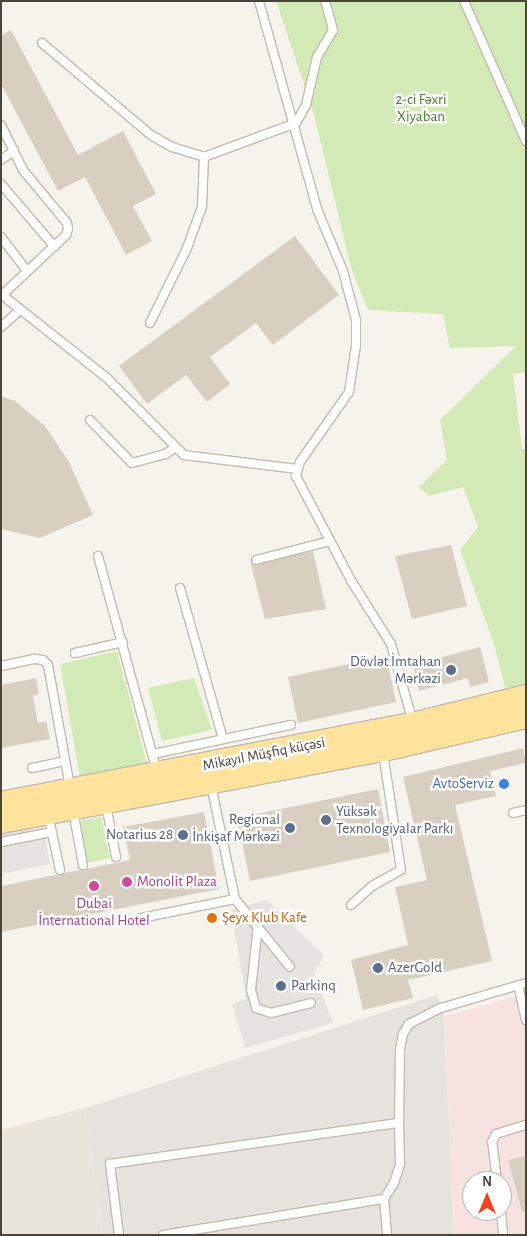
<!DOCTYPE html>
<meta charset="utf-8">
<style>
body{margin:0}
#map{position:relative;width:527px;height:1236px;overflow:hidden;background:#f6f3ec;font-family:"Alegreya Sans",sans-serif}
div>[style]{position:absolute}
.residential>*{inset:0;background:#eae5da}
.industrial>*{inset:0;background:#e6e2dd}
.medical>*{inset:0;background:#f6e3e0}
.green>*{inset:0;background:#d2eab5}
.parking>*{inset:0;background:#e5e3e0}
.building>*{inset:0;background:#d8cfc1}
.roads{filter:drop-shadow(1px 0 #c2bbae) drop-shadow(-1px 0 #c2bbae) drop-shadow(0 1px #c2bbae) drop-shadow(0 -1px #c2bbae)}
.lane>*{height:8px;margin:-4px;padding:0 4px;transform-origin:4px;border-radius:4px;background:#fff}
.primary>*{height:24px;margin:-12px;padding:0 12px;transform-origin:12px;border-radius:12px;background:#ffe39c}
.dots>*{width:14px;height:14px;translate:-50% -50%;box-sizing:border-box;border:2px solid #fff;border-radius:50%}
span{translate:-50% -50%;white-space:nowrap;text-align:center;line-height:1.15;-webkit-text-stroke:5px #fff;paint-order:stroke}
.park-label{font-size:15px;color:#4a7f2a}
.service-label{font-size:15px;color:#4e5e75}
.right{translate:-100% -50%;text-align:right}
.left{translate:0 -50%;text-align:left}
.street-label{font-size:15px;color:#4b4439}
.shop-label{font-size:15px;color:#366cbe}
.hotel-label{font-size:15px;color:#b23c85}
.food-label{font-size:15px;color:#c56008}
.frame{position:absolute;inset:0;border:2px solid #4b4439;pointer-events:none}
.north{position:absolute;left:462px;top:1171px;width:50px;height:50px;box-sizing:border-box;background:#fff;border:1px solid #b7b4b0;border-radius:50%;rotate:0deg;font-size:14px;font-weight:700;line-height:20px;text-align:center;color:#4b4439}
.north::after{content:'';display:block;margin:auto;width:18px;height:22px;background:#fc3f1d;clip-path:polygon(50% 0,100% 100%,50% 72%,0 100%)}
</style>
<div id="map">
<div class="residential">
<i style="clip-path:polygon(85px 1108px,103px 1235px,1px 1235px,1px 1130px)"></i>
</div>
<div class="industrial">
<i style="clip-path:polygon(437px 995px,444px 1016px,454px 1235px,103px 1235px,85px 1108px)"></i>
</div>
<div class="medical">
<i style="clip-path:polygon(evenodd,526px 994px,526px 1235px,454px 1235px,444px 1016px,526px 994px,472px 1181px,502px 1181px,502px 1211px,472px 1211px,472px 1181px)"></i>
</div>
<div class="green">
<i style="clip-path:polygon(276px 1px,526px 1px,526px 372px,513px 374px,522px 449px,526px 449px,526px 685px,506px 691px,495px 647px,460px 550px,478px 527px,463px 487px,429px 496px,419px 487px,447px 460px,440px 420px,516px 346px,450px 348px,443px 314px,368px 310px,351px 268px,314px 114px)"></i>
<i style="clip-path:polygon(117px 651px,147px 764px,80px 777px,60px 664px)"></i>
<i style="clip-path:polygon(194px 678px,212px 730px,162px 741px,148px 688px)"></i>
<i style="clip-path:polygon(101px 817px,110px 858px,87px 863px,79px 821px)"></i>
</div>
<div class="parking">
<i style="clip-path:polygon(42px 822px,50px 864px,1px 874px,1px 830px)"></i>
<i style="clip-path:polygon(267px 900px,324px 956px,314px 973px,333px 1023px,245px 1048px,232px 1004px,246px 999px,231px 910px)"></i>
</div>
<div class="building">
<i style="clip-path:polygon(11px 30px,78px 155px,123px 131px,156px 194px,133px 206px,152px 241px,126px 255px,85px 177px,58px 191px,1px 84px,1px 35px)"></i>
<i style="clip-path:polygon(295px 236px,339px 295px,273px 345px,256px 323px,210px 357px,230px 384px,207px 402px,186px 375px,147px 404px,119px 366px)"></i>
<i style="clip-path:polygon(1px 396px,15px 401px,45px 426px,69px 462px,93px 515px,40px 538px,1px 529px)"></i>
<i style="clip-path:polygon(451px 545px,467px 606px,412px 619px,395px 556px)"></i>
<i style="clip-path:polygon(313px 551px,326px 609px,265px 619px,251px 565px)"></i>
<i style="clip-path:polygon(480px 647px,489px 682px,470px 687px,468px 678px,419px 691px,413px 665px)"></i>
<i style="clip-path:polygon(386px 656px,396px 702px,298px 723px,288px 677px)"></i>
<i style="clip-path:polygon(36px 678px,39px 694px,33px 696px,38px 723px,46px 721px,50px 739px,1px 748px,1px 685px)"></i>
<i style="clip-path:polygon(523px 748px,526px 763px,490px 771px,496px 796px,455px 805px,492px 961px,408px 980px,413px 998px,363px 1010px,351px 960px,408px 945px,395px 887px,427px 880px,403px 777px)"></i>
<i style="clip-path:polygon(378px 789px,390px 852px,250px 881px,237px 818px)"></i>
<i style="clip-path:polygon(204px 812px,219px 889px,1px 932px,1px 886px,130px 860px,123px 827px)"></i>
<i style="clip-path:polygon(526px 1156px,526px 1211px,522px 1212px,508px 1160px)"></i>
</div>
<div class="roads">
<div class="lane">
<i style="left:259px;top:1px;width:216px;rotate:74.4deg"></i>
<i style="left:317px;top:209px;width:67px;rotate:67.2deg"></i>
<i style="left:343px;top:271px;width:51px;rotate:75.1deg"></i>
<i style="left:356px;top:320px;width:25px;rotate:90deg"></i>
<i style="left:356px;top:345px;width:48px;rotate:98.5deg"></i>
<i style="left:349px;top:392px;width:85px;rotate:125deg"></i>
<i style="left:300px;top:462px;width:15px;rotate:106deg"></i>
<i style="left:296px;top:476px;width:120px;rotate:62.2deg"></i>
<i style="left:352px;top:582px;width:73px;rotate:57.8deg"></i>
<i style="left:391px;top:644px;width:82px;rotate:74.4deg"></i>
<i style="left:464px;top:1px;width:153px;rotate:66.1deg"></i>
<i style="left:42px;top:43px;width:143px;rotate:40.2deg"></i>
<i style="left:151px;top:135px;width:24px;rotate:30deg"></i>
<i style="left:172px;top:147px;width:34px;rotate:17deg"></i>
<i style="left:1px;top:125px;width:50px;rotate:63.9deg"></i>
<i style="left:23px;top:170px;width:69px;rotate:50.3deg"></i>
<i style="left:67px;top:223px;width:6px;rotate:81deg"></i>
<i style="left:68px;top:229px;width:6px;rotate:108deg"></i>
<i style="left:66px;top:235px;width:88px;rotate:136.8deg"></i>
<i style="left:1px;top:160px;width:16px;rotate:-35deg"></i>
<i style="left:1px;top:184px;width:82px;rotate:49.5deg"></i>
<i style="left:1px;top:237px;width:43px;rotate:52.6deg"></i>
<i style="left:1px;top:294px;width:135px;rotate:38.4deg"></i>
<i style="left:107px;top:378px;width:109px;rotate:45deg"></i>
<i style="left:184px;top:455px;width:114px;rotate:7.1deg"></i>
<i style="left:150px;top:323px;width:84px;rotate:-63.7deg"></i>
<i style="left:187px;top:248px;width:44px;rotate:-69.9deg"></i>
<i style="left:202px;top:207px;width:50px;rotate:-87.7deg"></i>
<i style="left:204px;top:157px;width:98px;rotate:-20.3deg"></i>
<i style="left:296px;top:123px;width:21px;rotate:-61deg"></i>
<i style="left:306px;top:105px;width:49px;rotate:-77.1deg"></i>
<i style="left:317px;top:57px;width:31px;rotate:-59deg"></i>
<i style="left:333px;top:30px;width:30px;rotate:-105deg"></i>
<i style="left:1px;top:327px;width:25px;rotate:-42deg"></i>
<i style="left:90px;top:420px;width:60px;rotate:45.7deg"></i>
<i style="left:132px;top:463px;width:35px;rotate:-15deg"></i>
<i style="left:166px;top:454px;width:10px;rotate:-37deg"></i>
<i style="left:98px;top:556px;width:223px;rotate:74.7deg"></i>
<i style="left:256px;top:560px;width:76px;rotate:-14.4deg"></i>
<i style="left:180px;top:588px;width:157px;rotate:74.1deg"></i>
<i style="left:75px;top:653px;width:49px;rotate:-12.9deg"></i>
<i style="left:1px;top:666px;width:35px;rotate:-12deg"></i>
<i style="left:35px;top:659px;width:8px;rotate:7deg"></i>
<i style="left:43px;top:660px;width:7px;rotate:45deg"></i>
<i style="left:48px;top:665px;width:124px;rotate:79.8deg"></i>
<i style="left:153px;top:754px;width:141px;rotate:-11.9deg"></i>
<i style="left:32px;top:768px;width:33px;rotate:-12deg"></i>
<i style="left:211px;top:785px;width:116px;rotate:78.1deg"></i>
<i style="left:235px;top:899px;width:87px;rotate:51deg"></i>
<i style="left:106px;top:805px;width:53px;rotate:79.1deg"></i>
<i style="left:73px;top:810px;width:56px;rotate:79.7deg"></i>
<i style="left:513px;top:813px;width:13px;rotate:-13deg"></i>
<i style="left:48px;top:814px;width:57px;rotate:77.9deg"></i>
<i style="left:1px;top:842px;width:52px;rotate:-11.1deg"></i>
<i style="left:351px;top:905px;width:28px;rotate:-42deg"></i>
<i style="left:372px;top:886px;width:33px;rotate:-29deg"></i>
<i style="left:401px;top:870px;width:118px;rotate:-98.7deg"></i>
<i style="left:141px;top:918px;width:96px;rotate:-11.4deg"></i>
<i style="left:258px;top:925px;width:65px;rotate:96.1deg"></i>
<i style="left:251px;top:990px;width:19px;rotate:74deg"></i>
<i style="left:256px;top:1008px;width:16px;rotate:18deg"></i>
<i style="left:271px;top:1013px;width:41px;rotate:-14deg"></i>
<i style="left:518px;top:985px;width:36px;rotate:77deg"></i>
<i style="left:497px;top:1181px;width:39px;rotate:-97deg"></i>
<i style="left:492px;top:1142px;width:9px;rotate:-63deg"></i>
<i style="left:496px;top:1134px;width:31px;rotate:-17deg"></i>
<i style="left:384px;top:1199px;width:36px;rotate:85deg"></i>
<i style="left:501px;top:1211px;width:24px;rotate:85deg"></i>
<i style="left:119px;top:1235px;width:72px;rotate:-97.2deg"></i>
<i style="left:110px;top:1164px;width:292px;rotate:-8.1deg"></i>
<i style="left:399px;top:1123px;width:74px;rotate:-89.2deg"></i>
<i style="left:400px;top:1049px;width:15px;rotate:-79deg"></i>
<i style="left:403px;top:1034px;width:12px;rotate:-59deg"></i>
<i style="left:409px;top:1024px;width:36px;rotate:-27deg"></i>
<i style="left:441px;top:1008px;width:89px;rotate:-16.4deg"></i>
<i style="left:163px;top:1235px;width:224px;rotate:-9.3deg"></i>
<i style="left:384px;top:1199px;width:19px;rotate:-58deg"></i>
<i style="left:394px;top:1183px;width:20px;rotate:-72deg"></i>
<i style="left:400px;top:1164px;width:41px;rotate:-91.4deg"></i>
</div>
<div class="primary">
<i style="left:1px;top:804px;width:420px;rotate:-10.9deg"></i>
<i style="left:413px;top:725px;width:116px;rotate:-13.9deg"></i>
<i style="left:1px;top:821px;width:389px;rotate:-10.7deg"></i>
<i style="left:383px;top:749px;width:147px;rotate:-13deg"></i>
</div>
</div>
<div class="dots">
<i style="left:451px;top:670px;background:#5c6f8a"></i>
<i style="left:504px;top:784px;background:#3f7fe0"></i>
<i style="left:326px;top:820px;background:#5c6f8a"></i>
<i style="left:290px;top:828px;background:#5c6f8a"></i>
<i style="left:183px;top:835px;background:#5c6f8a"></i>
<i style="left:127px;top:882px;background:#d1479c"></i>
<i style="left:94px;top:886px;background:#d1479c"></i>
<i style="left:212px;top:918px;background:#e8710a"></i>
<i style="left:378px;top:968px;background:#5c6f8a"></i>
<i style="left:281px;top:986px;background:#5c6f8a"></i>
</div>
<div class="park-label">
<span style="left:421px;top:108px">2-ci Fəxri<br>Xiyaban</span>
</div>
<div class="service-label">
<span class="right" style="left:441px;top:670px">Dövlət İmtahan<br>Mərkəzi</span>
<span class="left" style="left:336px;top:820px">Yüksək<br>Texnologiyalar Parkı</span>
<span class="right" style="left:280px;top:828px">Regional<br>İnkişaf Mərkəzi</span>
<span class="right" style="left:173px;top:835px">Notarius 28</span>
<span class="left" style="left:388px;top:968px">AzerGold</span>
<span class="left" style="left:291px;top:986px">Parkinq</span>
</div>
<div class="street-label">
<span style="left:264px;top:754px;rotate:-11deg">Mikayıl Müşfiq küçəsi</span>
</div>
<div class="shop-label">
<span class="right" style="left:494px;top:784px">AvtoServiz</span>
</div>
<div class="hotel-label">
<span class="left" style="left:137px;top:882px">Monolit Plaza</span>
<span style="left:94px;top:912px">Dubai<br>İnternational Hotel</span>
</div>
<div class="food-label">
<span class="left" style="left:222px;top:918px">Şeyx Klub Kafe</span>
</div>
<div class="frame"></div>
<div class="north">N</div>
</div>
